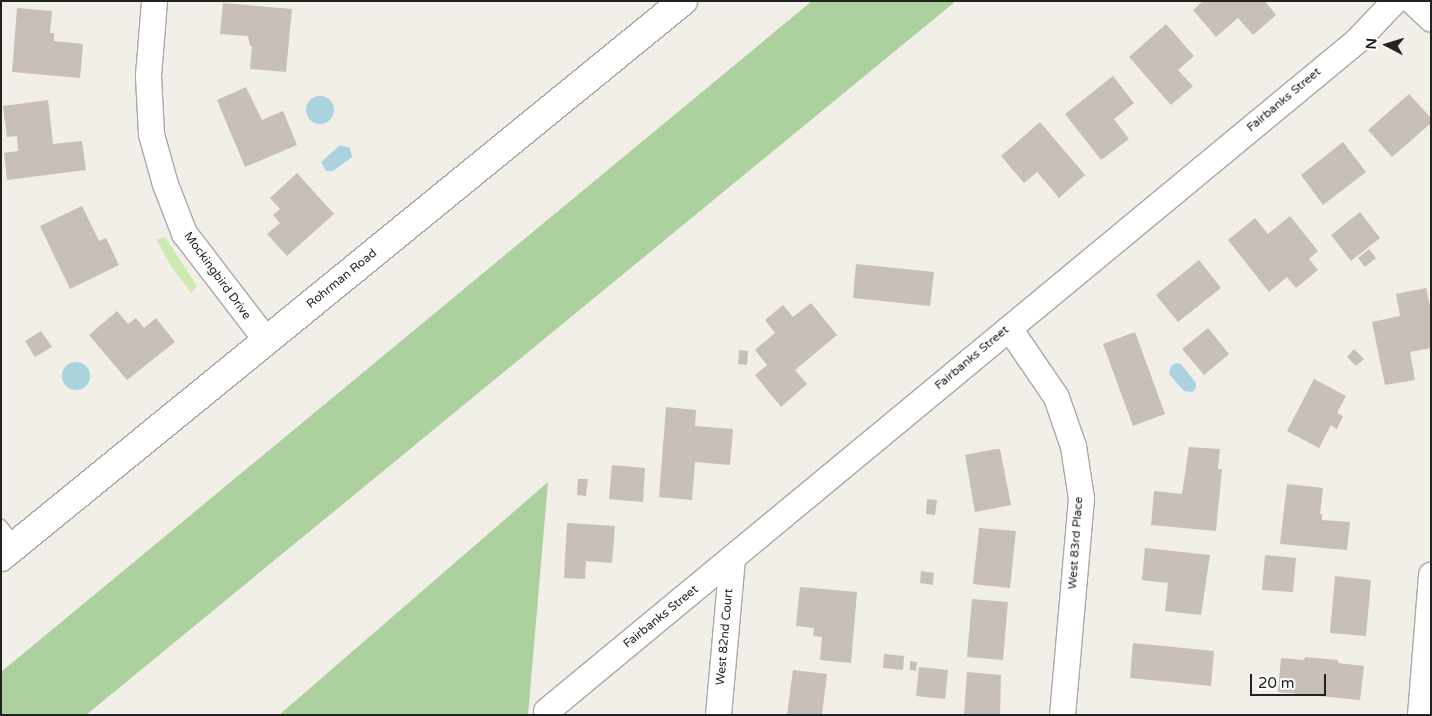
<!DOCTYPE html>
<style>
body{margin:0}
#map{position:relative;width:1432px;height:716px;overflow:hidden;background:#f2efe9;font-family:"Varela Round",sans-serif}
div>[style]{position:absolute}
.grass>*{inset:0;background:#cdebb0}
.forest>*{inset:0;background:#add19e}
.water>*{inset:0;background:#aad3df}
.round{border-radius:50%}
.building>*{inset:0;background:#c7bfb8}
.roads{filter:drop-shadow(1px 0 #a9a9a9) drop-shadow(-1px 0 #a9a9a9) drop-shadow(0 1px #a9a9a9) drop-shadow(0 -1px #a9a9a9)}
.service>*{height:12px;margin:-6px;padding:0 6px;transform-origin:6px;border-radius:6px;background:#fff}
.minor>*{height:25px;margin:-12.5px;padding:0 12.5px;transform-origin:12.5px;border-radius:12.5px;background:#fff}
.tertiary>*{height:28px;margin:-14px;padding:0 14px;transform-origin:14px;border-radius:14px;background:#fff}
span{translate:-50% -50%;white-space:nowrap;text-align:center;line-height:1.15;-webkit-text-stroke:4.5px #fff;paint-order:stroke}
.street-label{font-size:12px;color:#222}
.frame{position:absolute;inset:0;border:2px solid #222;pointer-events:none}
.north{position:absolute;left:1362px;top:20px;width:50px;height:50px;-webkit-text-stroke:4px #fff;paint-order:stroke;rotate:275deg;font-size:14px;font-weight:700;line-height:20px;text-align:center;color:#222}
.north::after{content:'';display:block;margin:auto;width:18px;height:22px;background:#222;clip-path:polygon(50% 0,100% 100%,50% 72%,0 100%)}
.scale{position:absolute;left:1250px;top:674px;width:76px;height:22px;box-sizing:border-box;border:2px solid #222;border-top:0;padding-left:6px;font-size:15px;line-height:18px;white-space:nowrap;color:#222;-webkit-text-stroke:4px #fff;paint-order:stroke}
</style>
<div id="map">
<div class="grass">
<i style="clip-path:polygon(165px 237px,197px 286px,191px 293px,171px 266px,156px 239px)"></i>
</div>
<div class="forest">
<i style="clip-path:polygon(812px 1px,956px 1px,86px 715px,1px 715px,1px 672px)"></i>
<i style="clip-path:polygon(548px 482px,528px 715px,279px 715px)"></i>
</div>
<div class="water">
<i class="round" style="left:306px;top:96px;width:28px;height:28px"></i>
<i style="clip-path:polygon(340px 145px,350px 148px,352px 157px,333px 171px,326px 171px,321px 162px)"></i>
<i class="round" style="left:62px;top:362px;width:28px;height:28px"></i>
<i style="clip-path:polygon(1177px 363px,1181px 364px,1196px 383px,1196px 388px,1192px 392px,1184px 391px,1169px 374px,1171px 366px)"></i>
</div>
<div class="building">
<i style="clip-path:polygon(1203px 1px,1265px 1px,1276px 15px,1253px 35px,1238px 18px,1216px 37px,1193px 10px)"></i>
<i style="clip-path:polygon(223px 3px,292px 9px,286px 72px,250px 69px,252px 46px,250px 46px,248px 36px,220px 34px)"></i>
<i style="clip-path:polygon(17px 8px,52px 11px,50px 33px,54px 33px,54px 41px,83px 44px,80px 78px,12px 72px)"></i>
<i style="clip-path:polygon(1166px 24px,1194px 56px,1178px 70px,1193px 86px,1171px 105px,1129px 57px)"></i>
<i style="clip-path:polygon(1113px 76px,1134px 103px,1114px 119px,1129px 139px,1101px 160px,1065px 114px)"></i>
<i style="clip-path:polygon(246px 87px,262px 120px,283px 111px,297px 145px,245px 167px,217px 100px)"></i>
<i style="clip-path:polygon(1409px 94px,1431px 118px,1431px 123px,1392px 157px,1368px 130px)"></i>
<i style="clip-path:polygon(48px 100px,53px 144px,82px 141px,86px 170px,7px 180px,4px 153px,18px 151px,17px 136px,7px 137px,3px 106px)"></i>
<i style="clip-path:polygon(1040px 122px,1085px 175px,1059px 198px,1037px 172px,1024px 183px,1001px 156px)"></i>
<i style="clip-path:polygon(1343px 142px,1366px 172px,1323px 205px,1301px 175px)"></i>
<i style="clip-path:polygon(297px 173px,334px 214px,287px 256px,267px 234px,280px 223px,273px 215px,280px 209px,270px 198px)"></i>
<i style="clip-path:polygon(82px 206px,99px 241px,106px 238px,119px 265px,70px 289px,40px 226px)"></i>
<i style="clip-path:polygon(1360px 212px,1380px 238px,1351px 261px,1331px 235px)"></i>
<i style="clip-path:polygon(1290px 216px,1318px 251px,1309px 259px,1318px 270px,1296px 288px,1287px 277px,1269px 292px,1228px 240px,1255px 218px,1268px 234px)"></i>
<i style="clip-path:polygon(1369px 249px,1376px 258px,1365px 267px,1358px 258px)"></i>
<i style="clip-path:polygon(1199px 260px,1221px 288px,1178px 322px,1156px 295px)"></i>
<i style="clip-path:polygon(856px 264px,934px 272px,930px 306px,853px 298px)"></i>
<i style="clip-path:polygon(1426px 288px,1431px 310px,1431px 348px,1410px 352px,1415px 380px,1385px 385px,1372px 322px,1400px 316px,1396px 294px)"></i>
<i style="clip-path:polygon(811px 303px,837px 335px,795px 370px,807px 384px,781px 407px,755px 375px,767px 365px,755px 350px,775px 333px,765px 320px,783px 305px,793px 317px)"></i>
<i style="clip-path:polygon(117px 311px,128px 324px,136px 318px,144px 328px,156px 318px,175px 342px,127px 380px,89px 335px)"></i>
<i style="clip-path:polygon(1208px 328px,1229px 354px,1204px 375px,1182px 349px)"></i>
<i style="clip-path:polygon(41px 331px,52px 347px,35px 357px,25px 341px)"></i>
<i style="clip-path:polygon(1135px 332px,1165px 414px,1133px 426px,1103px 344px)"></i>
<i style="clip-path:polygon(1354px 349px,1364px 359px,1356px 366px,1347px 357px)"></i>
<i style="clip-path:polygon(739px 350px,748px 351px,747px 365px,738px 364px)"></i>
<i style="clip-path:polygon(1314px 379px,1346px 396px,1337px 413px,1343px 416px,1337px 429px,1331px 425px,1319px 448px,1287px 431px)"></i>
<i style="clip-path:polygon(666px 407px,696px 410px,695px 426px,733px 429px,730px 465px,695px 462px,692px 500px,659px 497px)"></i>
<i style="clip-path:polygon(1189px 447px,1220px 449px,1218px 469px,1222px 469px,1216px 531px,1151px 525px,1154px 491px,1182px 494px)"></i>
<i style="clip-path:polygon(996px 449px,1000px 449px,1011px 505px,975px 512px,965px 455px)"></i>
<i style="clip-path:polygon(612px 465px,645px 468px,643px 502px,609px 499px)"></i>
<i style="clip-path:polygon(578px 479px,588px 479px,586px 496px,577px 495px)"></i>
<i style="clip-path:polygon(1287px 484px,1323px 488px,1320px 514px,1322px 514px,1322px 520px,1350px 522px,1347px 550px,1280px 544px)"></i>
<i style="clip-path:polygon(927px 499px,937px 500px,935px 515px,926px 514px)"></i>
<i style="clip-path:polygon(567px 523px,615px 526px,612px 563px,586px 561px,585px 579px,564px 578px)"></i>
<i style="clip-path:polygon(979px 528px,1016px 531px,1010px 588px,973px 584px)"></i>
<i style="clip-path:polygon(1145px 548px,1210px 555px,1201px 615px,1165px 611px,1168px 583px,1142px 580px)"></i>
<i style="clip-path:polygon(1265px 555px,1296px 558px,1293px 592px,1262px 590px)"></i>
<i style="clip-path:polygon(921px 571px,934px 573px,933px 585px,920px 583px)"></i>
<i style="clip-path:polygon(1335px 576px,1371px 580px,1366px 636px,1330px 633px)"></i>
<i style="clip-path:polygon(800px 587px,857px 592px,851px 663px,820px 660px,822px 637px,813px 636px,814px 628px,796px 626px)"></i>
<i style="clip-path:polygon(972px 599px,1008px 602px,1003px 660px,967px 657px)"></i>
<i style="clip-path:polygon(1133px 643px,1214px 651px,1211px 686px,1130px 678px)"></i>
<i style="clip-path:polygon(884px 654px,904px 656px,903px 670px,883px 668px)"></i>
<i style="clip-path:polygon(1305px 657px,1338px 660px,1338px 663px,1364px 666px,1360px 700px,1278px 692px,1281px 658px,1304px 660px)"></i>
<i style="clip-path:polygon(910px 661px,917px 662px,916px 671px,910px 670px)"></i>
<i style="clip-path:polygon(919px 667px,948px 670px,945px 699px,916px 696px)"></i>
<i style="clip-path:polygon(793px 670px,827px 674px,822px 715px,787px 715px)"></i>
<i style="clip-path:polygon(967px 672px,1001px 675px,1000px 715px,964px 715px)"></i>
</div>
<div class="roads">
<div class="service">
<i style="left:1px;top:526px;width:24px;rotate:52deg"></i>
</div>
<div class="minor">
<i style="left:154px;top:1px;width:75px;rotate:94.6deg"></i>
<i style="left:148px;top:76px;width:58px;rotate:87deg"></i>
<i style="left:151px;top:134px;width:52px;rotate:74.4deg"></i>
<i style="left:165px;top:184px;width:53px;rotate:68.8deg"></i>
<i style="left:184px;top:233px;width:135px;rotate:52.5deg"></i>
<i style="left:1412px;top:1px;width:26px;rotate:43deg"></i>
<i style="left:1009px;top:328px;width:83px;rotate:55.7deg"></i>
<i style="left:1056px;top:397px;width:52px;rotate:70.9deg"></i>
<i style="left:1073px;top:446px;width:53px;rotate:81.3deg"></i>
<i style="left:1081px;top:498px;width:218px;rotate:95deg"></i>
<i style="left:546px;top:711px;width:1053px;rotate:-39.6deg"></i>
<i style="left:1357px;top:40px;width:54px;rotate:-46.5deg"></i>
<i style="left:718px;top:715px;width:157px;rotate:-84.9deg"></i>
<i style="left:1420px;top:715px;width:141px;rotate:-85.5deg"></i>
</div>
<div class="tertiary">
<i style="left:1px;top:557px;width:880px;rotate:-39.19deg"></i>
</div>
</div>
<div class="street-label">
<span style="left:1284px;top:100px;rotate:-40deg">Fairbanks Street</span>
<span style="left:217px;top:276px;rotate:54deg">Mockingbird Drive</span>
<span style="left:342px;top:279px;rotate:-39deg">Rohrman Road</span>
<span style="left:972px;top:358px;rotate:-40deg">Fairbanks Street</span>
<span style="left:1076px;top:543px;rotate:-86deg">West 83rd Place</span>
<span style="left:661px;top:617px;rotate:-39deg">Fairbanks Street</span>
<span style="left:725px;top:637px;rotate:-85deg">West 82nd Court</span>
</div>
<div class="frame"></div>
<div class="north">N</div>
<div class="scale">20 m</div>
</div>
